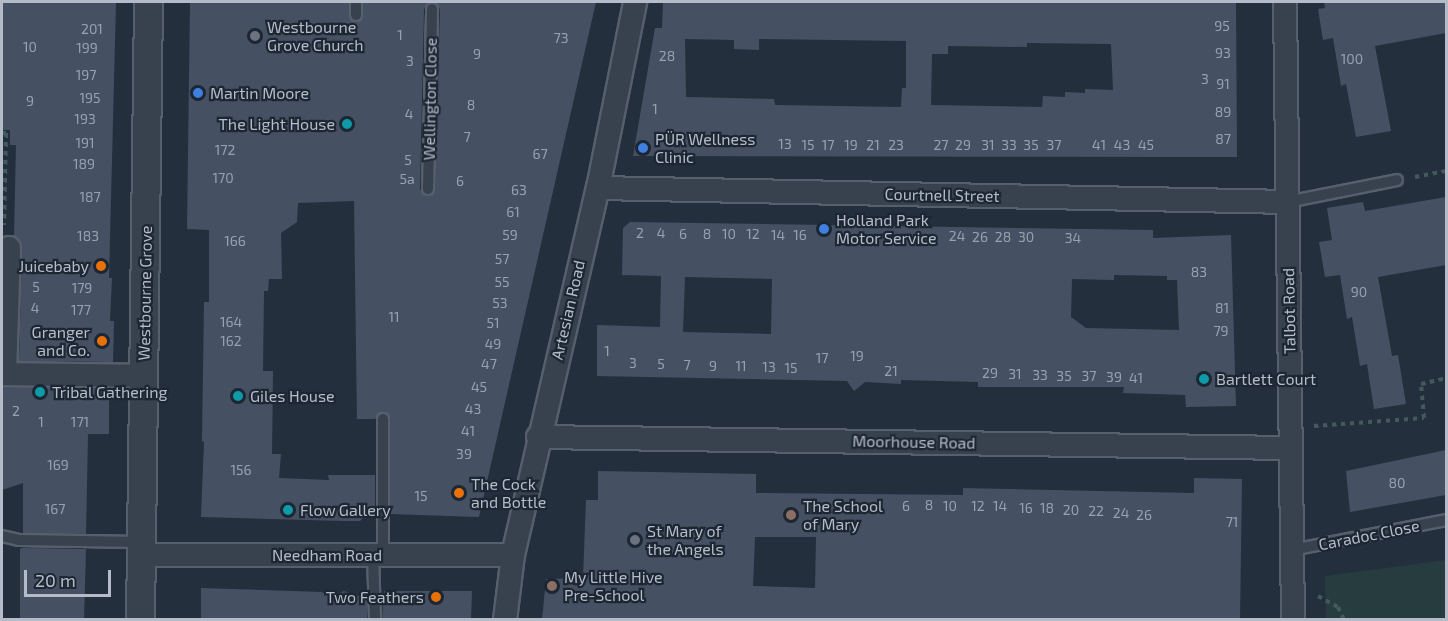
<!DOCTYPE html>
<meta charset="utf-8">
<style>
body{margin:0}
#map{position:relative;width:1448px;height:621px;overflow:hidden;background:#242f3e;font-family:"Exo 2",sans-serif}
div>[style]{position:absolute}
.green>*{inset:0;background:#263c3f}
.building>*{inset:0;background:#455162}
.path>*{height:4px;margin-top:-2px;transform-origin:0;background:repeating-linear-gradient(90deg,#44595c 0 4.5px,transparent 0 9px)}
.roads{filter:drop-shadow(2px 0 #565f6c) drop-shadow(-2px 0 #565f6c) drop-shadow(0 2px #565f6c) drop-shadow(0 -2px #565f6c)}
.service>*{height:10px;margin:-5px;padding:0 5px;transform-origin:5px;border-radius:5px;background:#38414e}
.minor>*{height:22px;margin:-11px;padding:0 11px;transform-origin:11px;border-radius:11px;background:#38414e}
.tertiary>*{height:27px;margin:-13.5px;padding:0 13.5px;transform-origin:13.5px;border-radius:13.5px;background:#38414e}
.dots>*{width:16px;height:16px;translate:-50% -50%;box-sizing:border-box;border:3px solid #1d2633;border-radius:50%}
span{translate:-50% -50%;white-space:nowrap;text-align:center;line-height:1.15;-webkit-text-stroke:4.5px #1d2633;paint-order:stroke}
.number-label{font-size:14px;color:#98a1af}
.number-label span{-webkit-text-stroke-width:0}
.poi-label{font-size:16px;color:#b4bcc9}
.left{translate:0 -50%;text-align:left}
.right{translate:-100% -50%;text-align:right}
.street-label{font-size:16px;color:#b4bcc9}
.frame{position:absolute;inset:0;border:3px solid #b4bcc9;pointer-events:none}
.scale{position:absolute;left:24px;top:570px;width:87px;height:27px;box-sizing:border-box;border:3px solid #b4bcc9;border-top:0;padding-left:8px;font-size:18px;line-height:21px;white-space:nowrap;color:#b4bcc9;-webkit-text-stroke:4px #1d2633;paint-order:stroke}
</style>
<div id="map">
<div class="green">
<i style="clip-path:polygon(1446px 560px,1446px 619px,1326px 619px,1325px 576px)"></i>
</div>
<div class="building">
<i style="clip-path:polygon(2px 2px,116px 2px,109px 278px,112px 278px,110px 321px,114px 321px,113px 362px,19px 361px,22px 248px,21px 241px,14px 236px,16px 145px,10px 145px,10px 130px,2px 130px)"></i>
<i style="clip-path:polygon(evenodd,190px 2px,349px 2px,349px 18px,355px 22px,363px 18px,363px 2px,596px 2px,479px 517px,390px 514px,390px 416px,382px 412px,375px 419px,357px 419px,354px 201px,298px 203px,297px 222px,281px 233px,282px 279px,269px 279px,268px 291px,264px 291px,263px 371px,273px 371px,272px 454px,281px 454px,279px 478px,329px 480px,328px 475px,375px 475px,375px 513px,369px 513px,360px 521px,344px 521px,201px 517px,204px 442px,202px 441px,204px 302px,209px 302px,209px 230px,187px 229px,190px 2px,429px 2px,436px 3px,440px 9px,435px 189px,428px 196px,424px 195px,420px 189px,424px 9px,429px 2px)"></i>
<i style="clip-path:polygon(evenodd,663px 2px,1236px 2px,1237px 157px,633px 156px,655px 28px,662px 28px,663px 2px,685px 39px,734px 40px,734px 49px,759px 50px,759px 39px,906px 41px,906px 88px,902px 88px,901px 107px,775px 105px,774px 99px,686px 97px,685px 39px,663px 2px,1027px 43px,1111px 44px,1113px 90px,1085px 89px,1085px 93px,1065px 92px,1065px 97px,1043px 96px,1042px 107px,931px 105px,932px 54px,948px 54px,948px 46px,1027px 47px,1027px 43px)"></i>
<i style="clip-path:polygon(1324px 2px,1446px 2px,1446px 33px,1375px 46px,1391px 131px,1356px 137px,1346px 84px,1341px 86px,1333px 38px,1323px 40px,1318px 9px,1325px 8px)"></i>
<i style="clip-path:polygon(1446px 197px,1446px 265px,1378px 277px,1392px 356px,1398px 355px,1406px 404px,1374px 409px,1367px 364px,1360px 366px,1352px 317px,1347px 319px,1340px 275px,1325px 277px,1319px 242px,1332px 240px,1327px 208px,1363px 202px,1365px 211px)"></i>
<i style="clip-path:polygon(evenodd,630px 222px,1153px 230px,1153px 238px,1231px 235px,1236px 406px,1186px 407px,1185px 395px,1123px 393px,1124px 387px,978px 387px,978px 382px,901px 380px,901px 384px,865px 382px,854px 391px,847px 381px,597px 376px,597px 325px,660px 327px,661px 276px,622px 275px,623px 228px,630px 222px,1114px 275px,1167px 276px,1167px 280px,1177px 280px,1179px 330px,1086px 328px,1071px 317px,1072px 279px,1114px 280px,1114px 275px,630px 222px,685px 277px,772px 279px,771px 334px,683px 332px,685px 277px)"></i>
<i style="clip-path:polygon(2px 387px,109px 389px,109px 434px,88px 434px,86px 534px,23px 533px,23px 483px,2px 490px)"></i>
<i style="clip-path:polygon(1446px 450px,1446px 495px,1350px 512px,1346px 471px)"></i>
<i style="clip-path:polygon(evenodd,598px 471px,756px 474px,756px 493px,963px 495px,963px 488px,1194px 493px,1194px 478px,1242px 479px,1240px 620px,542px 620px,546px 579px,583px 578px,586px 500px,598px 500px,598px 471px,755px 537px,816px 537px,815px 588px,753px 586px,755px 537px)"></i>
<i style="clip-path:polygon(22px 548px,86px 549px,84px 620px,20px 620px,20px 549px)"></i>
<i style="clip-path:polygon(201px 588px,321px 592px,334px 595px,344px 591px,367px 599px,367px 620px,201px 620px)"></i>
<i style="clip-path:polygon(384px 591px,472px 591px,471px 620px,382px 620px)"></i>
</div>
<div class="path">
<i style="left:2px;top:133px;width:4px"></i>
<i style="left:6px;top:133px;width:92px;rotate:91.2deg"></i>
<i style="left:1415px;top:177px;width:32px;rotate:-11deg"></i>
<i style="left:1314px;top:426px;width:110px;rotate:-4.2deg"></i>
<i style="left:1424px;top:418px;width:34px;rotate:-95deg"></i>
<i style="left:1421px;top:384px;width:26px;rotate:-13deg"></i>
<i style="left:1318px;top:596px;width:23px;rotate:29deg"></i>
<i style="left:1338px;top:607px;width:14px;rotate:65deg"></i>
</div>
<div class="roads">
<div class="service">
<i style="left:356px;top:2px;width:13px;rotate:90deg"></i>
<i style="left:428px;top:189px;width:180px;rotate:-88.7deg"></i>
<i style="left:1287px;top:202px;width:112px;rotate:-11.3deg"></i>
<i style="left:383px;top:419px;width:136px;rotate:90deg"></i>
<i style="left:2px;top:536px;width:17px;rotate:13deg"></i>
<i style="left:19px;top:540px;width:121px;rotate:0.9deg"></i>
<i style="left:1292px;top:550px;width:157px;rotate:-11deg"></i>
<i style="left:373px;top:555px;width:65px;rotate:88.2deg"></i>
</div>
<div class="minor">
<i style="left:1285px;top:2px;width:618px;rotate:89.26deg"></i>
<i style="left:598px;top:188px;width:689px;rotate:1.16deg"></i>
<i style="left:9px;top:248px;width:126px;rotate:91.8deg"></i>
<i style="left:5px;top:374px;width:139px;rotate:0.8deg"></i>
<i style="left:538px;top:437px;width:753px;rotate:0.84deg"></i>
<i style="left:141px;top:555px;width:372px"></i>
<i style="left:505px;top:620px;width:65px;rotate:-83deg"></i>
<i style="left:513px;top:555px;width:377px;rotate:-77deg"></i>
<i style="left:598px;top:188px;width:190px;rotate:-78.7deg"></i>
</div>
<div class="tertiary">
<i style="left:140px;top:620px;width:618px;rotate:-89.26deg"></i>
</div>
</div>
<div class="dots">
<i style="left:255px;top:36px;background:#6b7280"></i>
<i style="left:198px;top:93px;background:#3f7fe0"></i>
<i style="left:347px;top:124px;background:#0f9aa8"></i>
<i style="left:643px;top:148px;background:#3f7fe0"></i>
<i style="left:824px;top:229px;background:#3f7fe0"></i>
<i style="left:101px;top:266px;background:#e8710a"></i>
<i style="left:102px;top:341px;background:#e8710a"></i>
<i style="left:1204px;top:379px;background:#0f9aa8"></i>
<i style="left:40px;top:392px;background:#0f9aa8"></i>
<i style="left:238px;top:396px;background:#0f9aa8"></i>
<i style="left:459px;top:493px;background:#e8710a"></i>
<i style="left:288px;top:510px;background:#0f9aa8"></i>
<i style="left:791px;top:515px;background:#8d6e63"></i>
<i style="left:635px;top:540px;background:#6b7280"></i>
<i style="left:552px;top:586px;background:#8d6e63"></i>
<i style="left:436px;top:597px;background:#e8710a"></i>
</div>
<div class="number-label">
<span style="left:1222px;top:26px">95</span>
<span style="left:92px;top:29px">201</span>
<span style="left:400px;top:35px">1</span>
<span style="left:561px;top:38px">73</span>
<span style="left:30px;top:47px">10</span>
<span style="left:87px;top:48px">199</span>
<span style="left:1223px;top:53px">93</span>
<span style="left:477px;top:54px">9</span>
<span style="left:667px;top:56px">28</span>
<span style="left:1352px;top:59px">100</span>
<span style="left:410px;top:61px">3</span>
<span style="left:86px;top:75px">197</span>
<span style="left:1205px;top:79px">3</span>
<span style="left:1223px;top:84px">91</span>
<span style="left:90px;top:98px">195</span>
<span style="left:30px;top:101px">9</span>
<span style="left:471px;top:105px">8</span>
<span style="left:655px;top:109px">1</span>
<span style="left:1223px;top:112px">89</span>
<span style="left:409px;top:114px">4</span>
<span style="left:85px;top:119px">193</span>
<span style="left:467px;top:137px">7</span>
<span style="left:1223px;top:139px">87</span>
<span style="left:85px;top:143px">191</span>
<span style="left:785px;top:144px">13</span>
<span style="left:808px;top:145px">15</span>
<span style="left:828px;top:145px">17</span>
<span style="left:851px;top:145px">19</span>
<span style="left:873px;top:145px">21</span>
<span style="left:896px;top:145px">23</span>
<span style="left:941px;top:145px">27</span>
<span style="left:963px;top:145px">29</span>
<span style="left:988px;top:145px">31</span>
<span style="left:1009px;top:145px">33</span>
<span style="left:1031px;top:145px">35</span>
<span style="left:1054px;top:145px">37</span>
<span style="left:1099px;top:145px">41</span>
<span style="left:1122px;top:145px">43</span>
<span style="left:1146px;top:145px">45</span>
<span style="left:225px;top:150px">172</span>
<span style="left:540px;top:154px">67</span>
<span style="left:408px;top:160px">5</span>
<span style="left:84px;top:164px">189</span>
<span style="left:223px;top:178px">170</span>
<span style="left:407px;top:179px">5a</span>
<span style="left:460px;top:181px">6</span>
<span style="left:519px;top:190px">63</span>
<span style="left:90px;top:197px">187</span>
<span style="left:513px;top:212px">61</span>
<span style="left:640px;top:233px">2</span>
<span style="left:661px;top:233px">4</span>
<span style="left:683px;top:234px">6</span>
<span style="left:707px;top:234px">8</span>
<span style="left:729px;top:234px">10</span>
<span style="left:753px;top:234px">12</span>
<span style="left:510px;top:235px">59</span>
<span style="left:778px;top:235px">14</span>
<span style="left:800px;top:235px">16</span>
<span style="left:88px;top:236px">183</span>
<span style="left:957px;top:236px">24</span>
<span style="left:980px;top:237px">26</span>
<span style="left:1003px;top:237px">28</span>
<span style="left:1026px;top:237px">30</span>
<span style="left:1073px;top:238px">34</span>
<span style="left:235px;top:241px">166</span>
<span style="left:502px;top:259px">57</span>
<span style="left:1199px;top:272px">83</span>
<span style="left:502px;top:282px">55</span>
<span style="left:36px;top:287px">5</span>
<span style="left:82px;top:288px">179</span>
<span style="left:1359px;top:292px">90</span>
<span style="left:500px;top:303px">53</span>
<span style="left:35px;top:308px">4</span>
<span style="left:1222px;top:308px">81</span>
<span style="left:81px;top:310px">177</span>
<span style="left:394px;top:317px">11</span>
<span style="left:231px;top:322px">164</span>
<span style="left:493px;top:323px">51</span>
<span style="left:1221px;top:331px">79</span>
<span style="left:231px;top:341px">162</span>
<span style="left:493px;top:344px">49</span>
<span style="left:607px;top:351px">1</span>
<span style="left:857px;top:356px">19</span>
<span style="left:822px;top:358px">17</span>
<span style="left:633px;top:363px">3</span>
<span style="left:489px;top:364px">47</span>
<span style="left:661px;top:364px">5</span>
<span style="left:687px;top:365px">7</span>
<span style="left:713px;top:366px">9</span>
<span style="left:741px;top:366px">11</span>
<span style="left:769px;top:367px">13</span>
<span style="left:791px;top:368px">15</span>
<span style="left:891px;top:371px">21</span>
<span style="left:990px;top:373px">29</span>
<span style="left:1015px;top:374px">31</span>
<span style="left:1040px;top:375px">33</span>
<span style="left:1064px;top:376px">35</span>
<span style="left:1089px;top:376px">37</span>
<span style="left:1114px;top:377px">39</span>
<span style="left:1136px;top:378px">41</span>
<span style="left:479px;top:387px">45</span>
<span style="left:473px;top:409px">43</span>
<span style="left:16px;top:411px">2</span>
<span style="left:41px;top:422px">1</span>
<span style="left:80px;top:422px">171</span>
<span style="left:468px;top:431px">41</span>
<span style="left:464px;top:454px">39</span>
<span style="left:58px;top:465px">169</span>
<span style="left:241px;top:470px">156</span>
<span style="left:1397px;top:483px">80</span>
<span style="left:421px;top:496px">15</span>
<span style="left:929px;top:505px">8</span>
<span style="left:906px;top:506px">6</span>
<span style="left:950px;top:506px">10</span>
<span style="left:978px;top:506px">12</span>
<span style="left:1000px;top:506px">14</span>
<span style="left:1026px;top:508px">16</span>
<span style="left:1047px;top:508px">18</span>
<span style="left:55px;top:509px">167</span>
<span style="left:1071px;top:510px">20</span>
<span style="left:1096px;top:511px">22</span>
<span style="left:1121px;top:513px">24</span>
<span style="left:1144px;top:515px">26</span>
<span style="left:1232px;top:522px">71</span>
</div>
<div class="poi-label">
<span class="left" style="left:267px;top:36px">Westbourne<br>Grove Church</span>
<span class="left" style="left:210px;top:93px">Martin Moore</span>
<span class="right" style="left:335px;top:124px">The Light House</span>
<span class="left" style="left:655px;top:148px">PÜR Wellness<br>Clinic</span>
<span class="left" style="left:836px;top:229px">Holland Park<br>Motor Service</span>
<span class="right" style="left:89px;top:266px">Juicebaby</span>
<span class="right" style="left:90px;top:341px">Granger<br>and Co.</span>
<span class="left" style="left:1216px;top:379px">Bartlett Court</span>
<span class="left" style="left:52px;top:392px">Tribal Gathering</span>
<span class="left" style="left:250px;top:396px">Giles House</span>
<span class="left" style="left:471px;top:493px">The Cock<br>and Bottle</span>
<span class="left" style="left:803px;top:515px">The School<br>of Mary</span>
<span class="left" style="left:300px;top:510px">Flow Gallery</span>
<span class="left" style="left:647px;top:540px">St Mary of<br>the Angels</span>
<span class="left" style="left:564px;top:586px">My Little Hive<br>Pre-School</span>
<span class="right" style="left:424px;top:597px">Two Feathers</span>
</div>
<div class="street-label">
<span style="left:430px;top:99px;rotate:-89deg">Wellington Close</span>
<span style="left:942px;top:195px;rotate:1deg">Courtnell Street</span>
<span style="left:145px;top:293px;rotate:-89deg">Westbourne Grove</span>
<span style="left:568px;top:310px;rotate:-77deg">Artesian Road</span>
<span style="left:1289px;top:311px;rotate:-91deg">Talbot Road</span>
<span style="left:914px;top:442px;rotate:1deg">Moorhouse Road</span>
<span style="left:1369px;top:535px;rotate:-11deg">Caradoc Close</span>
<span style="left:327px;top:555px">Needham Road</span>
</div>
<div class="frame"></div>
<div class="scale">20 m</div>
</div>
